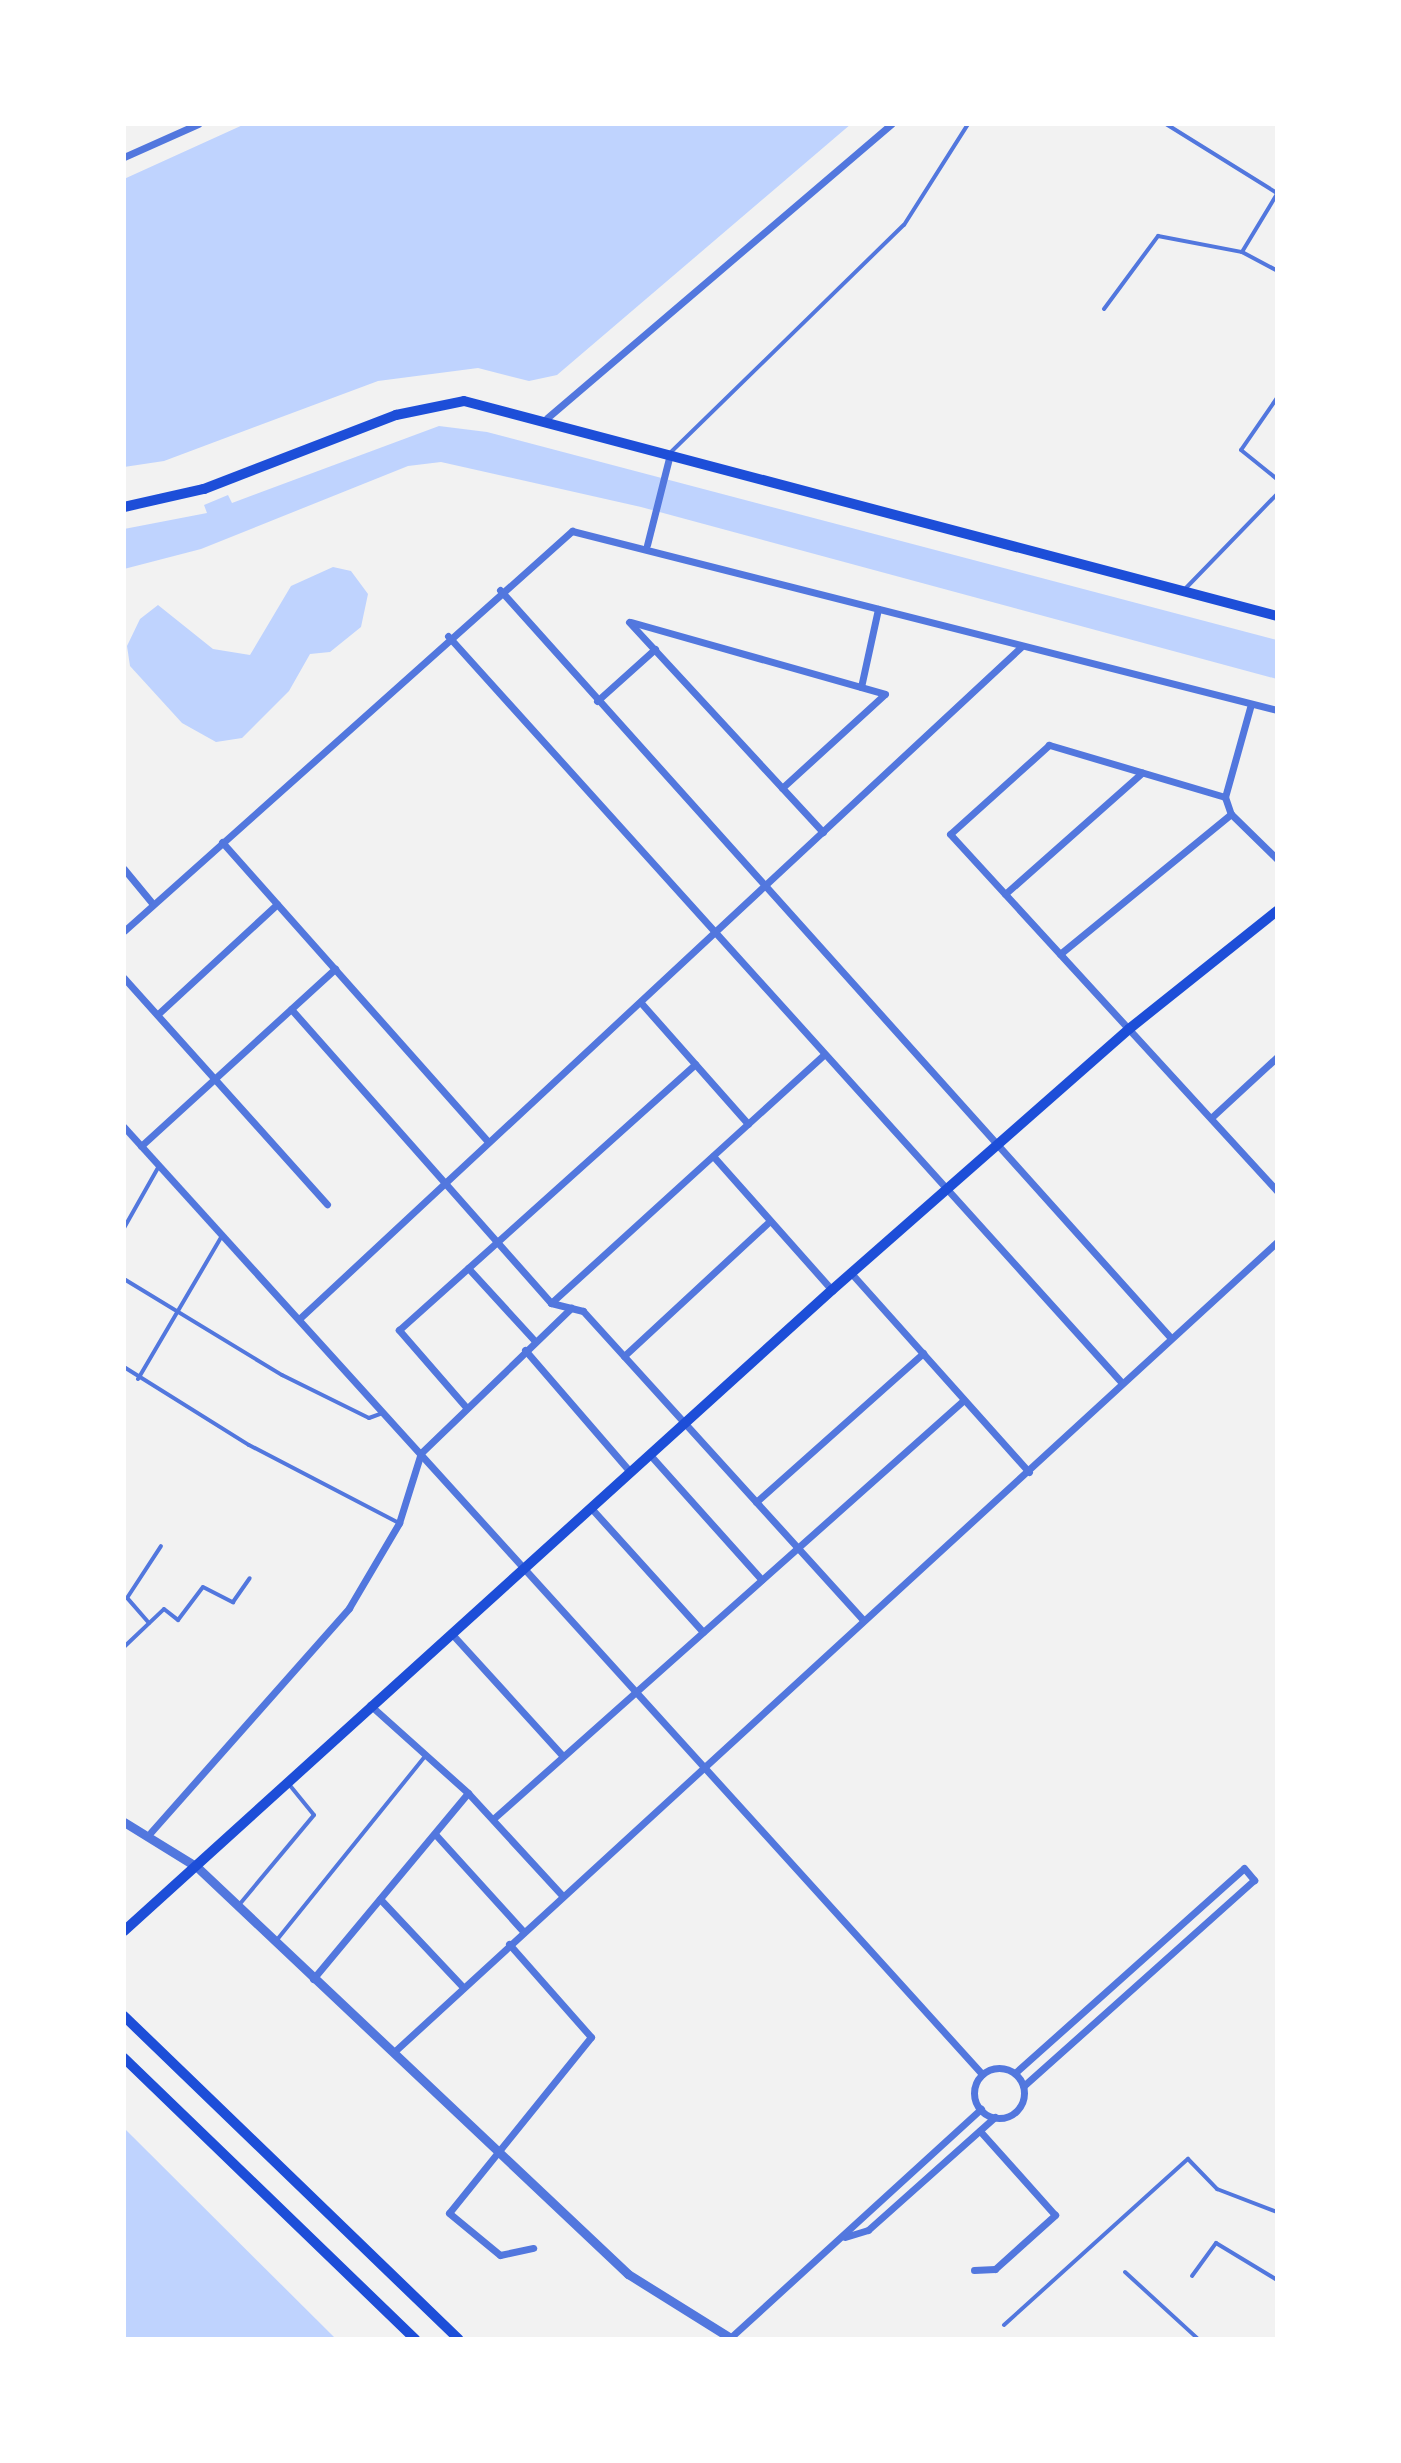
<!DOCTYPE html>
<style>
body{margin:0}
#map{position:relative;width:1401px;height:2463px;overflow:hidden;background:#f2f2f2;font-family:Helvetica,sans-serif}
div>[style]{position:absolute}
.water>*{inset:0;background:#bfd3fe}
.service>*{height:4px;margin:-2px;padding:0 2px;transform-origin:2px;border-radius:2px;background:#5277de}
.minor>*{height:7px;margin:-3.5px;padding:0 3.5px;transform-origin:3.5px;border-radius:3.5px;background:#5277de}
.minor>.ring{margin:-3.5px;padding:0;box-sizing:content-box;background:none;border:7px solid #5277de;border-radius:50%}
.tertiary>*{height:9px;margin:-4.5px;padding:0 4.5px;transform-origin:4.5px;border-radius:4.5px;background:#5277de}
.secondary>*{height:10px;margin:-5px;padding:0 5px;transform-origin:5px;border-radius:5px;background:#1d4ed8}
span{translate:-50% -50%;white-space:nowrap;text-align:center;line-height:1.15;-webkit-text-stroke:8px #fff;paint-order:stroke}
.frame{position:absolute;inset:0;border:126px solid #fff;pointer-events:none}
</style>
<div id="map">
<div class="water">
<i style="clip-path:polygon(245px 124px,851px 124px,557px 375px,529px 381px,478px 368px,378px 381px,164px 461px,124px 467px,124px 179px)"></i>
<i style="clip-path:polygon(439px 426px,487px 432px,1277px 640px,1277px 679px,641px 507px,441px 462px,408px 466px,201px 549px,124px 569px,124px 529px,207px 513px,204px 505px,228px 495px,232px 503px)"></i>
<i style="clip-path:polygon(333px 567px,351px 571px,368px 594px,361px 627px,330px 652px,310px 654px,289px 691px,242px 738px,216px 742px,182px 723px,130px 666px,127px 646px,140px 619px,158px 605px,213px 649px,250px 655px,291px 586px)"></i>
<i style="clip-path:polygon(124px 2128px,336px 2339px,124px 2339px)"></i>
</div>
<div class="service">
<i style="left:1166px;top:124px;width:131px;rotate:31.9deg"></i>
<i style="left:1242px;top:252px;width:68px;rotate:-58.9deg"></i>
<i style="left:1104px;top:309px;width:91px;rotate:-53.5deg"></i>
<i style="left:1158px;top:236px;width:86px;rotate:10.8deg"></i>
<i style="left:1242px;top:252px;width:40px;rotate:28deg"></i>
<i style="left:1277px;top:398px;width:63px;rotate:124.7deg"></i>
<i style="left:1241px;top:450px;width:46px;rotate:38.9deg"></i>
<i style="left:671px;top:452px;width:325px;rotate:-44.3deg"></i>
<i style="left:904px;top:225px;width:120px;rotate:-57.6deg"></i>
<i style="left:1184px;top:590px;width:134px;rotate:-45.9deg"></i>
<i style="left:124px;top:1228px;width:71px;rotate:-60.6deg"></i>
<i style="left:124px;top:1279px;width:185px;rotate:31.3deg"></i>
<i style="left:282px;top:1375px;width:97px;rotate:26.3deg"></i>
<i style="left:369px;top:1418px;width:15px;rotate:-20deg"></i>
<i style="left:124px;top:1367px;width:147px;rotate:32deg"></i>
<i style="left:249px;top:1445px;width:169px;rotate:27.5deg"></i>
<i style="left:138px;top:1379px;width:166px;rotate:-59.6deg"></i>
<i style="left:149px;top:1623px;width:33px;rotate:-131deg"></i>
<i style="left:127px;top:1598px;width:62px;rotate:-56.8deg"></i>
<i style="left:124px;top:1647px;width:55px;rotate:-43.5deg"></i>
<i style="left:164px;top:1609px;width:18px;rotate:38deg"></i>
<i style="left:178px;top:1620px;width:41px;rotate:-52.9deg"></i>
<i style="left:203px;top:1587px;width:34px;rotate:27deg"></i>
<i style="left:233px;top:1602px;width:29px;rotate:-55deg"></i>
<i style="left:239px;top:1905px;width:117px;rotate:-50.2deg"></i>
<i style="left:314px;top:1815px;width:41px;rotate:-129.1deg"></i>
<i style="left:276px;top:1941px;width:239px;rotate:-51.1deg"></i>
<i style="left:1125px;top:2272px;width:99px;rotate:42.5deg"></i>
<i style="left:1192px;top:2276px;width:41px;rotate:-54deg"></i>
<i style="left:1216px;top:2243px;width:71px;rotate:31.2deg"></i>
<i style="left:1004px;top:2325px;width:248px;rotate:-42.1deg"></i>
<i style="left:1188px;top:2159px;width:42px;rotate:46deg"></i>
<i style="left:1217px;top:2189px;width:64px;rotate:21deg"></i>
</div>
<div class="minor">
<i style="left:124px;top:157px;width:81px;rotate:-24deg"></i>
<i style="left:547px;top:418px;width:453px;rotate:-40.5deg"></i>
<i style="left:647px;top:545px;width:94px;rotate:-75.8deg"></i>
<i style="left:500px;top:590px;width:1005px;rotate:48.11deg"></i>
<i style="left:629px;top:622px;width:286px;rotate:47.3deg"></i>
<i style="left:631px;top:622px;width:264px;rotate:15.8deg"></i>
<i style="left:448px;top:636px;width:1005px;rotate:47.94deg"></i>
<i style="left:861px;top:687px;width:80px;rotate:-77.7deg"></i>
<i style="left:597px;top:701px;width:78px;rotate:-41.9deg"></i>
<i style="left:1251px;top:704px;width:97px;rotate:105.6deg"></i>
<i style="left:1225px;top:797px;width:18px;rotate:71deg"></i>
<i style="left:1231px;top:814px;width:64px;rotate:44.4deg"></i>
<i style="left:782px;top:788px;width:139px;rotate:-42.4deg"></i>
<i style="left:1225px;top:797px;width:184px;rotate:-163.5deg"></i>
<i style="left:1049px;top:745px;width:133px;rotate:138deg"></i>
<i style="left:950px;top:834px;width:484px;rotate:47.5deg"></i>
<i style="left:222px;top:842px;width:399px;rotate:48.4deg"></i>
<i style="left:124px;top:869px;width:45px;rotate:50.4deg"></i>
<i style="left:1005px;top:894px;width:183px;rotate:-41.5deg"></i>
<i style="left:124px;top:931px;width:601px;rotate:-41.76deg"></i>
<i style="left:572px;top:531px;width:727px;rotate:14.25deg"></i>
<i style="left:1060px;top:954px;width:221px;rotate:-39.3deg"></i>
<i style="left:124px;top:978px;width:304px;rotate:48.1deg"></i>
<i style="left:642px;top:1004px;width:160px;rotate:48.5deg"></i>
<i style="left:291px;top:1009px;width:392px;rotate:48.5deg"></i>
<i style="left:551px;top:1303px;width:33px;rotate:14deg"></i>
<i style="left:583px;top:1311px;width:417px;rotate:47.8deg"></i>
<i style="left:158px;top:1014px;width:162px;rotate:-42.7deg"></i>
<i style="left:1212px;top:1117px;width:88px;rotate:-42.7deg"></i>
<i style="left:124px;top:1127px;width:1278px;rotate:47.82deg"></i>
<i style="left:141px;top:1146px;width:263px;rotate:-42.4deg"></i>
<i style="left:713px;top:1156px;width:179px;rotate:48.4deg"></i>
<i style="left:468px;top:1268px;width:99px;rotate:47.5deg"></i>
<i style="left:851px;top:1273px;width:267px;rotate:48.2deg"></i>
<i style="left:551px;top:1303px;width:369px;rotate:-42.3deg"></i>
<i style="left:299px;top:1319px;width:986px;rotate:-42.95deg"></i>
<i style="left:525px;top:1350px;width:162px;rotate:49.2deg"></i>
<i style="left:624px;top:1356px;width:199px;rotate:-42.8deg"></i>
<i style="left:465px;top:1406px;width:101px;rotate:-131deg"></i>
<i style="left:399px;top:1330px;width:398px;rotate:-41.9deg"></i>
<i style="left:651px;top:1456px;width:166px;rotate:48.2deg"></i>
<i style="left:756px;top:1502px;width:224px;rotate:-41.7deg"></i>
<i style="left:591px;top:1508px;width:167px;rotate:47.9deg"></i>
<i style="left:451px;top:1633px;width:166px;rotate:47.7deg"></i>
<i style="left:370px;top:1705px;width:132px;rotate:41.9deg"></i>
<i style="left:468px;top:1793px;width:137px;rotate:47.4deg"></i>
<i style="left:493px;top:1819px;width:630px;rotate:-41.66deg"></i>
<i style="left:151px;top:1832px;width:299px;rotate:-48.5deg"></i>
<i style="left:349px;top:1608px;width:99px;rotate:-59.5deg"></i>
<i style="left:399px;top:1523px;width:73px;rotate:-72.6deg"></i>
<i style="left:421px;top:1453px;width:209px;rotate:-44deg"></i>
<i style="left:435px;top:1834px;width:131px;rotate:47.8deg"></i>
<i style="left:380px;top:1899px;width:120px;rotate:46.7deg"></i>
<i style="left:509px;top:1944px;width:124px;rotate:48.6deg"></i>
<i style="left:591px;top:2037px;width:226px;rotate:128.9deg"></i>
<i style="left:449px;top:2213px;width:66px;rotate:39.5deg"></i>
<i style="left:500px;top:2255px;width:34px;rotate:-12deg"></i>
<i style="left:313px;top:1979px;width:242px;rotate:-50.2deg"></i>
<i style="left:395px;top:2051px;width:1197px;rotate:-42.53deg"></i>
<i class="ring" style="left:974px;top:2068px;width:43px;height:43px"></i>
<i style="left:1015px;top:2073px;width:307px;rotate:-41.8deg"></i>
<i style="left:1244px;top:1868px;width:16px;rotate:50deg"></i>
<i style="left:1254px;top:1880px;width:309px;rotate:138.2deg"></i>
<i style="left:845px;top:2237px;width:24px;rotate:-17deg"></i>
<i style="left:868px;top:2230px;width:170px;rotate:-41.7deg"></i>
<i style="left:974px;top:2270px;width:21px;rotate:-3deg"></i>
<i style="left:995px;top:2269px;width:81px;rotate:-42deg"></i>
<i style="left:1055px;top:2215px;width:113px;rotate:-131.8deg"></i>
<i style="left:730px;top:2338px;width:340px;rotate:-42.4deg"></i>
</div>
<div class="tertiary">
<i style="left:124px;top:1822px;width:86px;rotate:31.7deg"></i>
<i style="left:197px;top:1867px;width:593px;rotate:43.36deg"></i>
<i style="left:628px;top:2274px;width:123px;rotate:32deg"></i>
</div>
<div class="secondary">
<i style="left:124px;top:507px;width:82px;rotate:-12.7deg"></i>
<i style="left:204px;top:489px;width:206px;rotate:-21.1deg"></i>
<i style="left:396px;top:415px;width:69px;rotate:-11.6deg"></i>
<i style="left:464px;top:401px;width:841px;rotate:14.81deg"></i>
<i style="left:124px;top:1931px;width:955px;rotate:-42.16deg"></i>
<i style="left:832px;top:1290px;width:395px;rotate:-41.3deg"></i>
<i style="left:1129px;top:1029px;width:189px;rotate:-38.6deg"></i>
<i style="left:124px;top:2016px;width:465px;rotate:44deg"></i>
<i style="left:124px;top:2058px;width:405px;rotate:44deg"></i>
</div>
<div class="frame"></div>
</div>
